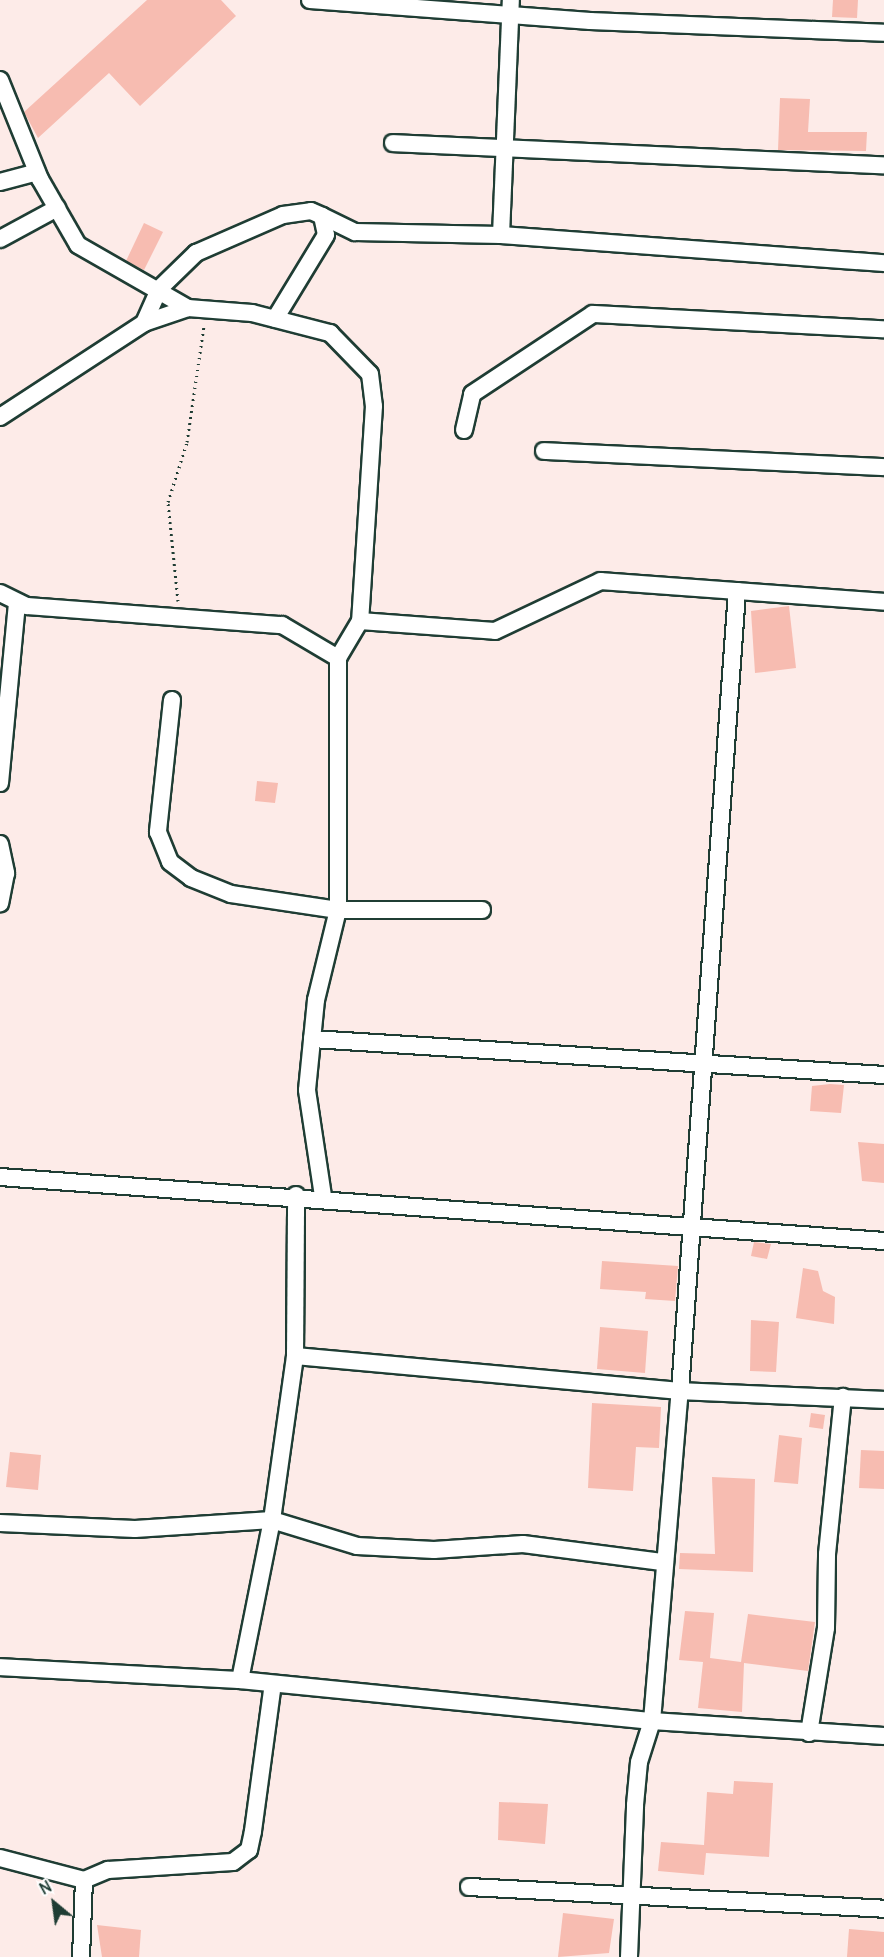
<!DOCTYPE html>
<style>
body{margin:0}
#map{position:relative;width:884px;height:1957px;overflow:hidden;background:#fdebe8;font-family:Delius,sans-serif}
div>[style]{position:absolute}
.building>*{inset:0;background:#f7bcb1}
.path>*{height:3px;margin-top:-1.5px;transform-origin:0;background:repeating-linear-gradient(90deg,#1f3d34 0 1.5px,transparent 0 6px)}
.roads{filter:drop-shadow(2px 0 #1f3d34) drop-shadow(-2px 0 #1f3d34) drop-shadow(0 2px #1f3d34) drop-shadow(0 -2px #1f3d34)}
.minor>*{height:16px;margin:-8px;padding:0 8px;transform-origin:8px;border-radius:8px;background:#fff}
span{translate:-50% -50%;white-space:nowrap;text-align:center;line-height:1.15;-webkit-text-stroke:6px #fff;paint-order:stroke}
.north{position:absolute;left:24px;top:1873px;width:60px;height:60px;-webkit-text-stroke:4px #fff;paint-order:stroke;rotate:331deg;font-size:16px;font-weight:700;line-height:24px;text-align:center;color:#1f3d34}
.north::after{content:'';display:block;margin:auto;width:21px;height:27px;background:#1f3d34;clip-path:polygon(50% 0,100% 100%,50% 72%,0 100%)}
</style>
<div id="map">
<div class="building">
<i style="clip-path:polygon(147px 0,221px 0,236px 16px,140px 106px,109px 73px,38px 138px,24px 112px)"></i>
<i style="clip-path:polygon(833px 0,858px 0,857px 18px,832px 17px)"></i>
<i style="clip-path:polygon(780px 98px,810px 99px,808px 132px,867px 132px,866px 151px,778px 150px)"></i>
<i style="clip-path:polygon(144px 223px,163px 232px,144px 270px,126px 261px)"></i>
<i style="clip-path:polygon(789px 606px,796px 668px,755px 673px,751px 611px)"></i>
<i style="clip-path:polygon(257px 781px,278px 783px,275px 803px,255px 801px)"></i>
<i style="clip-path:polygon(830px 1084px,844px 1085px,841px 1113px,810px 1111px,812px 1086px)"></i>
<i style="clip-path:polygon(858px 1142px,884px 1144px,884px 1183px,862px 1181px)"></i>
<i style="clip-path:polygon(754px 1242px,771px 1244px,767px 1259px,751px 1256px)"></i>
<i style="clip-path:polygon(602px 1261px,678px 1266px,675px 1301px,645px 1299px,646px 1292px,600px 1289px)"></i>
<i style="clip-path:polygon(803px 1268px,818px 1271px,823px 1291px,835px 1297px,834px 1324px,796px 1318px)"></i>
<i style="clip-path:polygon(751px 1320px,779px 1322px,776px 1372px,750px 1371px)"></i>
<i style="clip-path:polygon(600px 1327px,648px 1331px,645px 1373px,597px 1369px)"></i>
<i style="clip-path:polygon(592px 1403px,661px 1407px,659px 1448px,636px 1447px,633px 1491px,588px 1488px)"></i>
<i style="clip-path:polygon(811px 1413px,825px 1415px,823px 1429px,809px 1427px)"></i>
<i style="clip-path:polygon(779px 1435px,802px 1438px,798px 1484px,774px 1482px)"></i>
<i style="clip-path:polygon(861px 1450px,884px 1451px,884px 1489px,859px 1488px)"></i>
<i style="clip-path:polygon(10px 1452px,41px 1455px,38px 1490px,6px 1487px)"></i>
<i style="clip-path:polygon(712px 1477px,755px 1479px,753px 1572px,679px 1569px,680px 1553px,715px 1554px)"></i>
<i style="clip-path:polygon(685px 1611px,714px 1613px,710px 1658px,741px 1662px,748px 1614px,815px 1622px,808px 1671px,744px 1663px,742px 1712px,698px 1708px,703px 1662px,679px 1660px)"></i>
<i style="clip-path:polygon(734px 1781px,773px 1783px,769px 1857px,706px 1853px,704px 1875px,658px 1871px,661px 1842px,704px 1845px,707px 1792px,733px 1794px)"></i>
<i style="clip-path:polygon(499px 1802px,548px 1804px,545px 1844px,498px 1840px)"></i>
<i style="clip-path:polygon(563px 1913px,614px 1919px,609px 1953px,558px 1957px)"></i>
<i style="clip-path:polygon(97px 1925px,141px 1930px,139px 1957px,102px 1957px)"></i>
<i style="clip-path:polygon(849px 1929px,884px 1932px,884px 1957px,847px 1957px)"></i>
</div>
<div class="path">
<i style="left:178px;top:601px;width:100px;rotate:-95.8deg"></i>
<i style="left:168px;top:502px;width:63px;rotate:-72.4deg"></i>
<i style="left:187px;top:442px;width:118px;rotate:-81.7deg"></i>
</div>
<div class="roads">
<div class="minor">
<i style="left:310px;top:0;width:281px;rotate:4.3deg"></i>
<i style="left:590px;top:21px;width:294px;rotate:2.3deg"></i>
<i style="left:0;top:80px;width:107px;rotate:68deg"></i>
<i style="left:40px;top:179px;width:76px;rotate:60.1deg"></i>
<i style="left:78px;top:245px;width:127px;rotate:29.8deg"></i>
<i style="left:188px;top:308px;width:64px;rotate:4.5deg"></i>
<i style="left:252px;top:313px;width:81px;rotate:14.4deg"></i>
<i style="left:330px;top:333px;width:57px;rotate:45.7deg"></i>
<i style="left:370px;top:374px;width:32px;rotate:83deg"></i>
<i style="left:374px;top:406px;width:215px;rotate:93.7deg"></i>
<i style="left:393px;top:143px;width:491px;rotate:2.6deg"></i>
<i style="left:0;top:182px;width:38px;rotate:-15deg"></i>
<i style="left:322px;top:216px;width:37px;rotate:26deg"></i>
<i style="left:355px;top:232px;width:146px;rotate:1.2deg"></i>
<i style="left:501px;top:235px;width:384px;rotate:4.2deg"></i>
<i style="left:501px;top:235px;width:235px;rotate:-87.6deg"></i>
<i style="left:0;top:239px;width:65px;rotate:-28.5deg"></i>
<i style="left:144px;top:323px;width:46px;rotate:-18.8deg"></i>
<i style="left:0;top:417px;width:172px;rotate:-33.1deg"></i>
<i style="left:144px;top:323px;width:37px;rotate:-66deg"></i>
<i style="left:159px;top:289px;width:52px;rotate:-44.2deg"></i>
<i style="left:196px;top:253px;width:95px;rotate:-23.6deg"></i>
<i style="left:283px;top:215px;width:28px;rotate:-8deg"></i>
<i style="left:311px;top:211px;width:12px;rotate:24deg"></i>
<i style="left:322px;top:216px;width:19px;rotate:78deg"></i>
<i style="left:326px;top:235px;width:98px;rotate:121.3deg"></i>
<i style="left:464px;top:430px;width:37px;rotate:-77deg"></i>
<i style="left:472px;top:394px;width:145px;rotate:-33.5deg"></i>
<i style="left:593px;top:314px;width:291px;rotate:3deg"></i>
<i style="left:544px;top:451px;width:340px;rotate:2.7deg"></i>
<i style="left:0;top:593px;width:30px;rotate:26deg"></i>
<i style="left:27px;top:606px;width:256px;rotate:4.3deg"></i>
<i style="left:282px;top:625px;width:65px;rotate:30.5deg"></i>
<i style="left:172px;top:700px;width:133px;rotate:96.1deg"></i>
<i style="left:158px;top:832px;width:32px;rotate:68deg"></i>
<i style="left:170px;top:862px;width:26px;rotate:37deg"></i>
<i style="left:191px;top:878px;width:43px;rotate:21.8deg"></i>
<i style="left:231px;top:894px;width:108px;rotate:8.5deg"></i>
<i style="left:338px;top:910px;width:144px"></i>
<i style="left:0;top:783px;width:181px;rotate:-84.6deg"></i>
<i style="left:0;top:844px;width:30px;rotate:78deg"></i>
<i style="left:6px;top:873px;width:31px;rotate:101deg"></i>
<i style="left:312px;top:1039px;width:573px;rotate:3.6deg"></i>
<i style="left:0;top:1177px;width:886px;rotate:4.14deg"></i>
<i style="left:323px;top:1196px;width:107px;rotate:-98.6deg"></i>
<i style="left:307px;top:1090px;width:90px;rotate:-84.3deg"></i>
<i style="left:316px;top:1000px;width:93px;rotate:-76.3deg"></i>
<i style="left:338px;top:910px;width:252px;rotate:-90deg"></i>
<i style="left:338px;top:658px;width:43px;rotate:-59.3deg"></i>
<i style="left:360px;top:621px;width:135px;rotate:4.2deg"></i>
<i style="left:495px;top:631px;width:117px;rotate:-25.3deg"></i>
<i style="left:601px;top:581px;width:284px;rotate:4.2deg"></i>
<i style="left:295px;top:1356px;width:161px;rotate:-89.6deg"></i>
<i style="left:0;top:1523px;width:135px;rotate:2.5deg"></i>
<i style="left:135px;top:1529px;width:137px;rotate:-3.8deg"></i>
<i style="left:272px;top:1520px;width:89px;rotate:17deg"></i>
<i style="left:357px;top:1546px;width:77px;rotate:3deg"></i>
<i style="left:434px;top:1550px;width:89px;rotate:-3.9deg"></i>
<i style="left:523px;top:1544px;width:140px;rotate:7.4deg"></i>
<i style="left:0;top:1667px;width:240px;rotate:3.1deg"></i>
<i style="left:240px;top:1680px;width:414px;rotate:5.7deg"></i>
<i style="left:652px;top:1721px;width:232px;rotate:3.7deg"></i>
<i style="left:240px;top:1680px;width:163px;rotate:-78.7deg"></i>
<i style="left:272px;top:1520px;width:166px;rotate:-82deg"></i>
<i style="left:295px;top:1356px;width:387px;rotate:5.2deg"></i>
<i style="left:680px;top:1391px;width:204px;rotate:2.5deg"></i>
<i style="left:809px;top:1733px;width:106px;rotate:-80.8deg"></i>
<i style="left:826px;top:1628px;width:74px;rotate:-89.2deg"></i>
<i style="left:827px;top:1554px;width:158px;rotate:-84.2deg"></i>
<i style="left:0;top:1858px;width:87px;rotate:14.7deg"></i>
<i style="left:84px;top:1880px;width:26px;rotate:-23deg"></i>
<i style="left:108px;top:1870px;width:125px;rotate:-3.7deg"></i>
<i style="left:233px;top:1862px;width:20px;rotate:-37deg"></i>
<i style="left:249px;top:1850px;width:19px;rotate:-78deg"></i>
<i style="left:253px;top:1831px;width:148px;rotate:-82.3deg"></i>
<i style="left:469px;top:1887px;width:416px;rotate:3deg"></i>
<i style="left:81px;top:1957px;width:77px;rotate:-87.8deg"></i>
<i style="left:629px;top:1957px;width:152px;rotate:-87.7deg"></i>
<i style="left:635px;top:1805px;width:43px;rotate:-84.7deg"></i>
<i style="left:639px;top:1762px;width:43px;rotate:-72.4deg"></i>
<i style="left:652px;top:1721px;width:331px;rotate:-85.2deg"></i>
<i style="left:680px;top:1391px;width:802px;rotate:-85.92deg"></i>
</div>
</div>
<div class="north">N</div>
</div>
